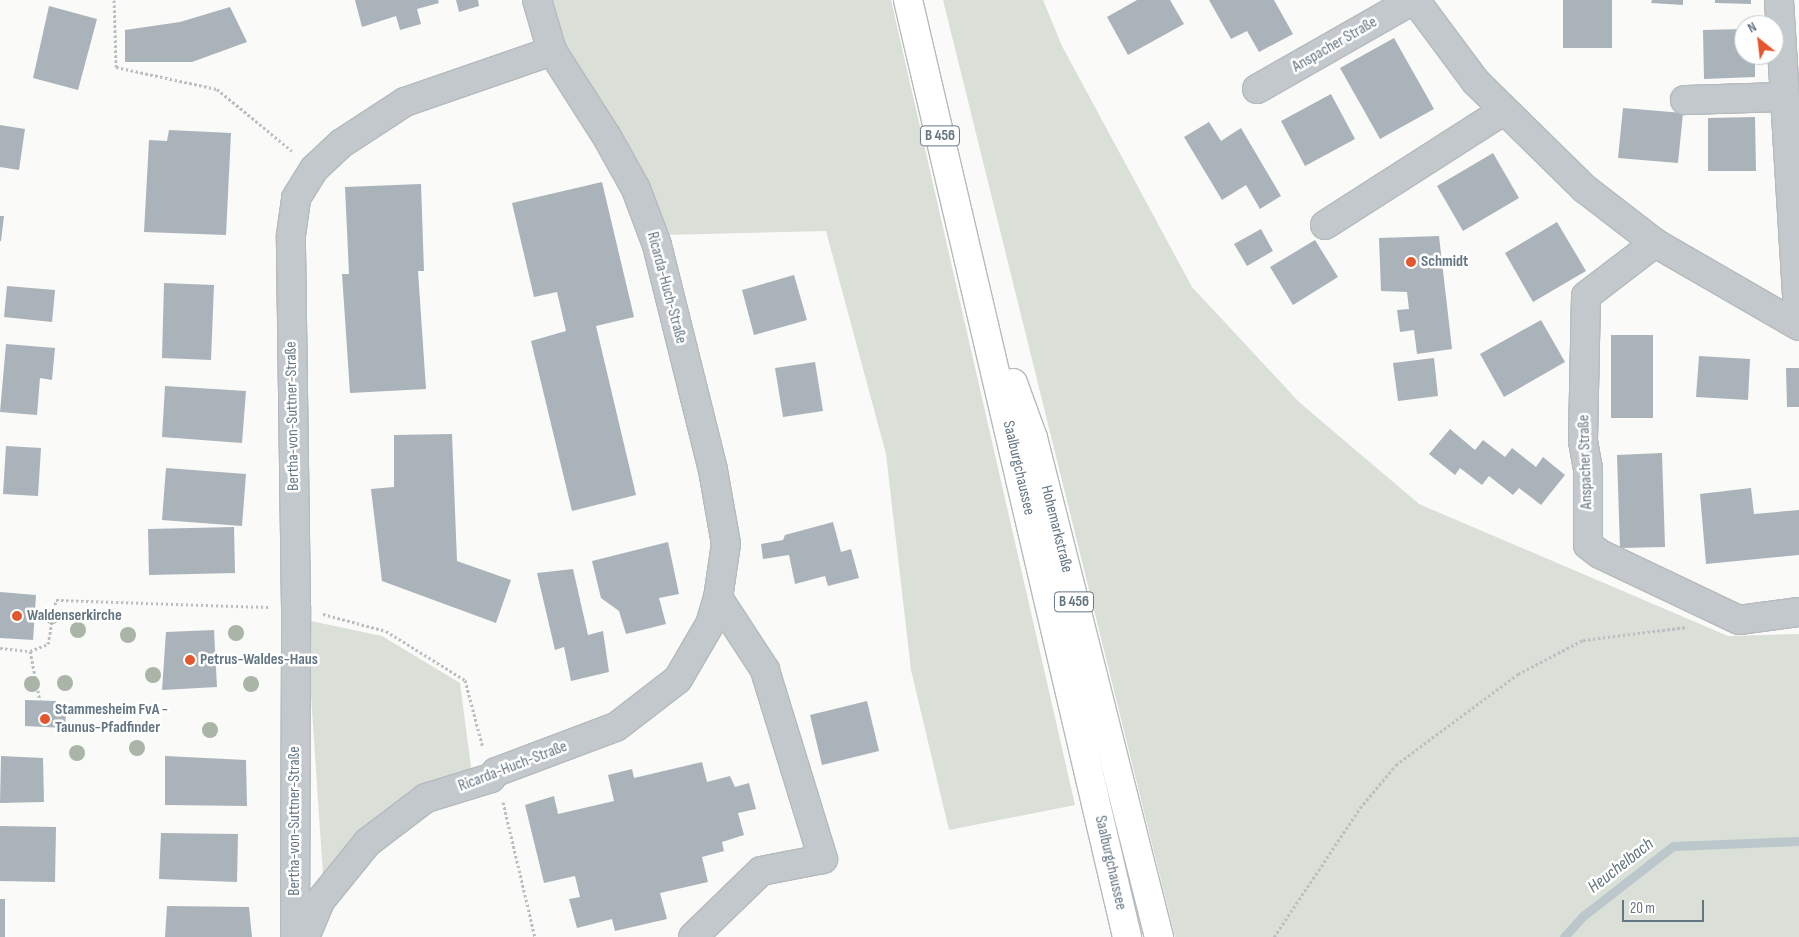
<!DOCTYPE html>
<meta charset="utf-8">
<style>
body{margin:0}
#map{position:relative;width:1799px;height:937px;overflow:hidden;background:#fafaf8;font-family:"Sofia Sans Condensed",sans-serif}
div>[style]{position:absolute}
.green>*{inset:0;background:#dadfd7}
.stream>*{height:9px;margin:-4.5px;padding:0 4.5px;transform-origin:4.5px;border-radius:4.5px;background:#bbc7cb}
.building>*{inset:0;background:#aab3b9}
.path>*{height:3px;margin-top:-1.5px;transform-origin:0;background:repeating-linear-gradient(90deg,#bbbfc2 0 2.5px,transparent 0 5px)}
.roads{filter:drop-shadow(1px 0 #b5babe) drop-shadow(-1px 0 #b5babe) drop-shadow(0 1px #b5babe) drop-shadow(0 -1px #b5babe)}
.minor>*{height:28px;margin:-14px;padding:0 14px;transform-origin:14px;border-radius:14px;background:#c3c8cc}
.major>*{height:28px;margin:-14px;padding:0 14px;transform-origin:14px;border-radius:14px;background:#fff}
.trees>*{width:16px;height:16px;margin:-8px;border-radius:50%;background:#aab4a7}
.dots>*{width:14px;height:14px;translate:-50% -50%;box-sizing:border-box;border:2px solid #fff;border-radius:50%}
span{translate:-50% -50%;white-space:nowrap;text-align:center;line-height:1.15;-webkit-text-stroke:5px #fff;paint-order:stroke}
.shield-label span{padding:1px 4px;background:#fff;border:1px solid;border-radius:4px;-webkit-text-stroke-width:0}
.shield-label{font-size:15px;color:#657683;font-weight:700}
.street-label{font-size:16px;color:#657683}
.poi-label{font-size:16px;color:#657683;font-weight:700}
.left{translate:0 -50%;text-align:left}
.water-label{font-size:18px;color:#60757c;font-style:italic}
.north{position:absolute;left:1734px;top:15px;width:50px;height:50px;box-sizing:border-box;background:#fff;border:1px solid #c1c8cd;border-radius:50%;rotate:331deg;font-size:14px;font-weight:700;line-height:20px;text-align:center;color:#657683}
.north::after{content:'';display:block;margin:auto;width:18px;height:22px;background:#e4572e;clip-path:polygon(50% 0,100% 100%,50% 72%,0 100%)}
.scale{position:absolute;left:1622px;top:900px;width:82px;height:22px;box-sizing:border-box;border:2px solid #657683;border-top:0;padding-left:6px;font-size:15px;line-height:18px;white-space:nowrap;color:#657683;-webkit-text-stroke:4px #fff;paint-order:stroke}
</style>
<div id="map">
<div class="green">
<i style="clip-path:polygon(550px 0,891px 0,1075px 805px,949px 830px,911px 670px,886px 454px,826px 231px,662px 235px,646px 176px,563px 46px)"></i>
<i style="clip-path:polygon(943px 0,1043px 0,1062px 46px,1192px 287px,1299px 402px,1419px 504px,1728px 636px,1799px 634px,1799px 937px,1175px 937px)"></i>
<i style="clip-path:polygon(306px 620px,382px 636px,460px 683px,472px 775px,350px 843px,323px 875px)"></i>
</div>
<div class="stream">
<i style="left:1564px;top:937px;width:28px;rotate:-48deg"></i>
<i style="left:1583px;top:916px;width:114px;rotate:-37.9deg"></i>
<i style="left:1673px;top:846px;width:126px;rotate:-2.3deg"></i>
</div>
<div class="building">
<i style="clip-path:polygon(355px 0,438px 0,439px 3px,417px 9px,421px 24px,400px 30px,396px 16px,362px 27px)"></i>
<i style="clip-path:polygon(456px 0,478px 0,479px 6px,459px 12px)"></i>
<i style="clip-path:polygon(1137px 0,1170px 0,1184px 24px,1128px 55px,1107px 17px)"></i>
<i style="clip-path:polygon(1209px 0,1274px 0,1293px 34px,1259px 52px,1247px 31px,1231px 39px)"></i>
<i style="clip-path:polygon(1563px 0,1612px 0,1612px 48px,1563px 48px)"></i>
<i style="clip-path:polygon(1652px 0,1683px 0,1683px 5px,1651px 3px)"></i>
<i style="clip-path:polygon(1715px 0,1751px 0,1751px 4px,1715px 3px)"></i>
<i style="clip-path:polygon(49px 6px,97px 19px,78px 90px,33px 78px)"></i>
<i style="clip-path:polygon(230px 7px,247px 42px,192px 62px,125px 62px,125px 30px,180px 22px)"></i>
<i style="clip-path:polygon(1744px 29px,1744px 55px,1755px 55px,1755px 77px,1704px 79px,1703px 30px)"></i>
<i style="clip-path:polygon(1394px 38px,1434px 109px,1380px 139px,1340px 68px)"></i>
<i style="clip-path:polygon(1331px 94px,1355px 139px,1305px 166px,1281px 121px)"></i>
<i style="clip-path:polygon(1623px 108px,1683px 113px,1678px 163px,1618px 158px)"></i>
<i style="clip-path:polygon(1755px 117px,1756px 171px,1708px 171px,1708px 118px)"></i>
<i style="clip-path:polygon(1209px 122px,1221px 141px,1241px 128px,1281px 196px,1260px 209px,1246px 185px,1222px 200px,1184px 137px)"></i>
<i style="clip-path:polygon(0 125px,25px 129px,19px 170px,0 167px)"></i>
<i style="clip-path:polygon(169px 130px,231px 133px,226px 235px,144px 232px,149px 140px,167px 141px)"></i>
<i style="clip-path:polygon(1493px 153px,1519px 198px,1463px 231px,1437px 186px)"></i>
<i style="clip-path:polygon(602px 182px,634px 317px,596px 326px,636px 495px,572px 511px,531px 341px,566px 331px,557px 292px,534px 297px,512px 203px)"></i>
<i style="clip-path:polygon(421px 184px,424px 271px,418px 271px,426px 389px,350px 393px,342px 274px,349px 274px,345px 187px)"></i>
<i style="clip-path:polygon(0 216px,4px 216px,1px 241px,0 241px)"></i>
<i style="clip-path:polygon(1557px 222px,1586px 271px,1533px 302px,1505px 253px)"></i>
<i style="clip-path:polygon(1261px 229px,1273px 251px,1247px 266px,1234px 244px)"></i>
<i style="clip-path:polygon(1439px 236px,1452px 349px,1417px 354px,1414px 330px,1400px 332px,1397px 310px,1409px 309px,1407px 292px,1381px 291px,1379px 238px)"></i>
<i style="clip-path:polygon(1315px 240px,1338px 277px,1293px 305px,1270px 267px)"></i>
<i style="clip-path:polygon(794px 275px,807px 320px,754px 335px,742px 290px)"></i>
<i style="clip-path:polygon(164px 283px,214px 285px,211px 360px,162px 358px)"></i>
<i style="clip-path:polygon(7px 286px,55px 290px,52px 322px,4px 317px)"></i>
<i style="clip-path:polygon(1541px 320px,1565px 362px,1504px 397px,1480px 354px)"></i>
<i style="clip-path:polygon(1611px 335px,1653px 335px,1653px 418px,1611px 418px)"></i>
<i style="clip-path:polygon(6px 344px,55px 348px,52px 380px,40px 378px,37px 415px,0 412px)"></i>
<i style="clip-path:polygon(1699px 356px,1750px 359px,1748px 400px,1696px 397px)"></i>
<i style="clip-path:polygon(1434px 358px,1438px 396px,1398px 401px,1393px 363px)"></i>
<i style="clip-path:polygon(815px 362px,823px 411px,783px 417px,775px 368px)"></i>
<i style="clip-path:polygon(1786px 368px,1799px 368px,1799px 407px,1787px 407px)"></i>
<i style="clip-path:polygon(165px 386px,246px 391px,242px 443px,162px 437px)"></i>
<i style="clip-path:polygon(1450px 429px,1475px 450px,1483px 440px,1505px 457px,1512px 448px,1536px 467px,1543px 457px,1565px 475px,1541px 505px,1519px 488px,1513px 495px,1489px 476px,1482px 485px,1460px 468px,1455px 475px,1429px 454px)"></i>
<i style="clip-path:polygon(452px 434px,457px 561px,511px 580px,496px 623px,382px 581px,371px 489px,394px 487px,394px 435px)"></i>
<i style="clip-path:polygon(6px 446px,41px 448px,38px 496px,3px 494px)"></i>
<i style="clip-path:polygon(1662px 453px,1665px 547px,1620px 548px,1617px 455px)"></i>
<i style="clip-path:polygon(166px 468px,246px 474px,242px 526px,162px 520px)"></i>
<i style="clip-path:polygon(1751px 488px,1754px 514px,1799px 510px,1799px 555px,1706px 564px,1700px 494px)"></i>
<i style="clip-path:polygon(833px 522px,841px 552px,851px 549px,859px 578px,828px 586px,825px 576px,795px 584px,789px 555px,763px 559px,761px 544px,783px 540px,785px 535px)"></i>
<i style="clip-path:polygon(234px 527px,235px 573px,149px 575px,148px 529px)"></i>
<i style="clip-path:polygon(668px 542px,679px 594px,659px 598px,666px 624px,626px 634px,619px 611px,601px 598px,592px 561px)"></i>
<i style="clip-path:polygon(573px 569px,588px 635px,603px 631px,609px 672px,571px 681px,564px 647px,555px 650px,537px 573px)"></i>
<i style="clip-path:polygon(0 592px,36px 595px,33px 640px,0 638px)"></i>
<i style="clip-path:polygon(214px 630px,217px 687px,162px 690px,166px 632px)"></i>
<i style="clip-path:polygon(25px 700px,56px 701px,55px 711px,66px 712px,65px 728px,25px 726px)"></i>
<i style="clip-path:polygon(867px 701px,879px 751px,822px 765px,810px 715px)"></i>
<i style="clip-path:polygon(1px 756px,43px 758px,44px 802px,0 803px)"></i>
<i style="clip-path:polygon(165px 756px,246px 760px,247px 806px,165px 805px)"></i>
<i style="clip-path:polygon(702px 762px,707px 782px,730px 776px,735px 787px,749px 783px,756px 809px,738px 813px,744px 835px,722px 842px,724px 851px,702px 857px,708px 882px,660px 893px,667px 919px,615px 931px,612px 919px,577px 928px,569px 899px,580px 897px,575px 876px,544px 883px,525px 805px,554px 796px,558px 814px,614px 801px,608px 775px,632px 769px,634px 778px)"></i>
<i style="clip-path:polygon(0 826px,56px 827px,55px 882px,0 881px)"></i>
<i style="clip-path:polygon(161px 833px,238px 834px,237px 882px,159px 879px)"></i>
<i style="clip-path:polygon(0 899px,5px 899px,5px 937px,0 937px)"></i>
<i style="clip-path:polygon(167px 906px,249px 907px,252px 937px,165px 937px)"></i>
</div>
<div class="path">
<i style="left:114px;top:0;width:67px;rotate:88.3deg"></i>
<i style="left:116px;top:67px;width:103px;rotate:12.3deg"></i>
<i style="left:217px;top:89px;width:97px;rotate:39.6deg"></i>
<i style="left:323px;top:614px;width:65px;rotate:15.1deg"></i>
<i style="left:386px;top:631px;width:93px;rotate:31.8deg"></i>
<i style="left:465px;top:680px;width:70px;rotate:75.2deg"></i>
<i style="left:0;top:648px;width:30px;rotate:6deg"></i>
<i style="left:30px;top:651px;width:19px;rotate:-21deg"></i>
<i style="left:48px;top:644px;width:45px;rotate:-79.7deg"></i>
<i style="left:56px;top:600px;width:214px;rotate:1.9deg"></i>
<i style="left:30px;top:651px;width:51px;rotate:78.7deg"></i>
<i style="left:503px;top:802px;width:139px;rotate:76.7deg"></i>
<i style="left:1274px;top:937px;width:155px;rotate:-56.3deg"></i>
<i style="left:1360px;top:808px;width:56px;rotate:-50.1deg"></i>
<i style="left:1396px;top:765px;width:152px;rotate:-36.7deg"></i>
<i style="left:1518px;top:674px;width:73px;rotate:-27.6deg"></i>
<i style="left:1583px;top:640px;width:105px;rotate:-7.1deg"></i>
</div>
<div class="roads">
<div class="minor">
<i style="left:1415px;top:0;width:102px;rotate:53.4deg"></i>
<i style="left:1476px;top:82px;width:153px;rotate:44.5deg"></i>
<i style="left:1585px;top:189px;width:88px;rotate:37.6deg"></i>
<i style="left:1655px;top:243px;width:166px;rotate:30deg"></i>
<i style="left:1779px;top:0;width:325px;rotate:86.5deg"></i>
<i style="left:1257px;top:89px;width:180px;rotate:-29.7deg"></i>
<i style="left:1685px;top:100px;width:98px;rotate:-1.8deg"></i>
<i style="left:1325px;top:225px;width:211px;rotate:-32.6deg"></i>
<i style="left:1655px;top:243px;width:87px;rotate:142.5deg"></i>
<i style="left:1586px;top:296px;width:145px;rotate:91.2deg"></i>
<i style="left:1583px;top:441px;width:27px;rotate:80deg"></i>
<i style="left:1588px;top:468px;width:77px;rotate:90deg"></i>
<i style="left:1588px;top:545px;width:15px;rotate:37deg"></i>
<i style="left:1600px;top:554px;width:154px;rotate:25.4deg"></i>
<i style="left:1739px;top:620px;width:61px;rotate:-7.6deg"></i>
<i style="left:295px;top:937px;width:330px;rotate:-89.8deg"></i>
<i style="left:296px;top:607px;width:372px;rotate:-90.8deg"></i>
<i style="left:291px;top:235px;width:37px;rotate:-82deg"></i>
<i style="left:296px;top:198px;width:34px;rotate:-58deg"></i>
<i style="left:314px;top:169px;width:38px;rotate:-43deg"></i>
<i style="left:342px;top:143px;width:75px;rotate:-33.1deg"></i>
<i style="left:405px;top:102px;width:156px;rotate:-19.1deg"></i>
<i style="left:305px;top:937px;width:39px;rotate:-67deg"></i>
<i style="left:320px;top:901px;width:76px;rotate:-50.9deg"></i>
<i style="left:368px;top:842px;width:73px;rotate:-37.2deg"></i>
<i style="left:426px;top:798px;width:68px;rotate:-17.1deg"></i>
<i style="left:491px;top:778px;width:8px;rotate:-50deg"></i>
<i style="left:496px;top:772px;width:128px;rotate:-20.6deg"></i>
<i style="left:616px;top:727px;width:78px;rotate:-37.7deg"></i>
<i style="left:678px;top:679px;width:64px;rotate:-59.8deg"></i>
<i style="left:710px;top:624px;width:27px;rotate:-73deg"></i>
<i style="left:718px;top:598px;width:55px;rotate:-81.6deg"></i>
<i style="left:726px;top:544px;width:75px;rotate:-100deg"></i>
<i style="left:713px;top:470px;width:232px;rotate:-104deg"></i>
<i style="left:657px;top:245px;width:60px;rotate:-110.6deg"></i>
<i style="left:636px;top:189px;width:60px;rotate:-119.1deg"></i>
<i style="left:607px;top:137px;width:102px;rotate:-122.6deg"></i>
<i style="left:552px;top:51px;width:53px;rotate:-106.4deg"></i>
<i style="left:693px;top:937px;width:95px;rotate:-44.1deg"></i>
<i style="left:761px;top:871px;width:63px;rotate:-11deg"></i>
<i style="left:823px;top:859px;width:198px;rotate:-107.1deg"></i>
<i style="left:765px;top:670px;width:86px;rotate:-123.1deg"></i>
</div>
<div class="major">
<i style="left:908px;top:0;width:962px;rotate:76.84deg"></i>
<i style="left:1013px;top:383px;width:59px;rotate:70deg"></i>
<i style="left:1033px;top:438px;width:515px;rotate:75.83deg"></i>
</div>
</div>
<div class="trees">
<i style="left:52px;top:616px"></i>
<i style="left:78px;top:630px"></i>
<i style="left:236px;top:633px"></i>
<i style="left:128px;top:635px"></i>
<i style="left:153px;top:675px"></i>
<i style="left:65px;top:683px"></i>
<i style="left:32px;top:684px"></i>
<i style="left:251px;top:684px"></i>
<i style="left:210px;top:730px"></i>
<i style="left:137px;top:748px"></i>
<i style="left:77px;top:753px"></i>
</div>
<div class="dots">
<i style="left:1411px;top:262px;background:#e4572e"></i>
<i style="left:17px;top:616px;background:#e4572e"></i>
<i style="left:190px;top:660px;background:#e4572e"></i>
<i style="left:45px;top:719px;background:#e4572e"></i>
</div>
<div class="shield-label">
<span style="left:940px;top:136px">B 456</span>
<span style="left:1074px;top:602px">B 456</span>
</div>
<div class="street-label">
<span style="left:1335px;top:45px;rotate:-30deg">Anspacher Straße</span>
<span style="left:666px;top:288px;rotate:75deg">Ricarda-Huch-Straße</span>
<span style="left:293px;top:416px;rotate:-91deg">Bertha-von-Suttner-Straße</span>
<span style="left:1586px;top:462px;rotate:-92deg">Anspacher Straße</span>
<span style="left:1018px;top:468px;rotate:77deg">Saalburgchaussee</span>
<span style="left:1056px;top:529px;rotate:76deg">Hohemarkstraße</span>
<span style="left:513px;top:767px;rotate:-21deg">Ricarda-Huch-Straße</span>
<span style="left:295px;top:821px;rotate:-90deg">Bertha-von-Suttner-Straße</span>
<span style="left:1110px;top:863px;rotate:77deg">Saalburgchaussee</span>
</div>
<div class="poi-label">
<span class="left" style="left:1421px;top:262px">Schmidt</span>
<span class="left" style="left:27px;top:616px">Waldenserkirche</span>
<span class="left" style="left:200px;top:660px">Petrus-Waldes-Haus</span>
<span class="left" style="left:55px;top:719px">Stammesheim FvA -<br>Taunus-Pfadfinder</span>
</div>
<div class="water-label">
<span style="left:1621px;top:866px;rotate:-38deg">Heuchelbach</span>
</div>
<div class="north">N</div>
<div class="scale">20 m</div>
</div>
